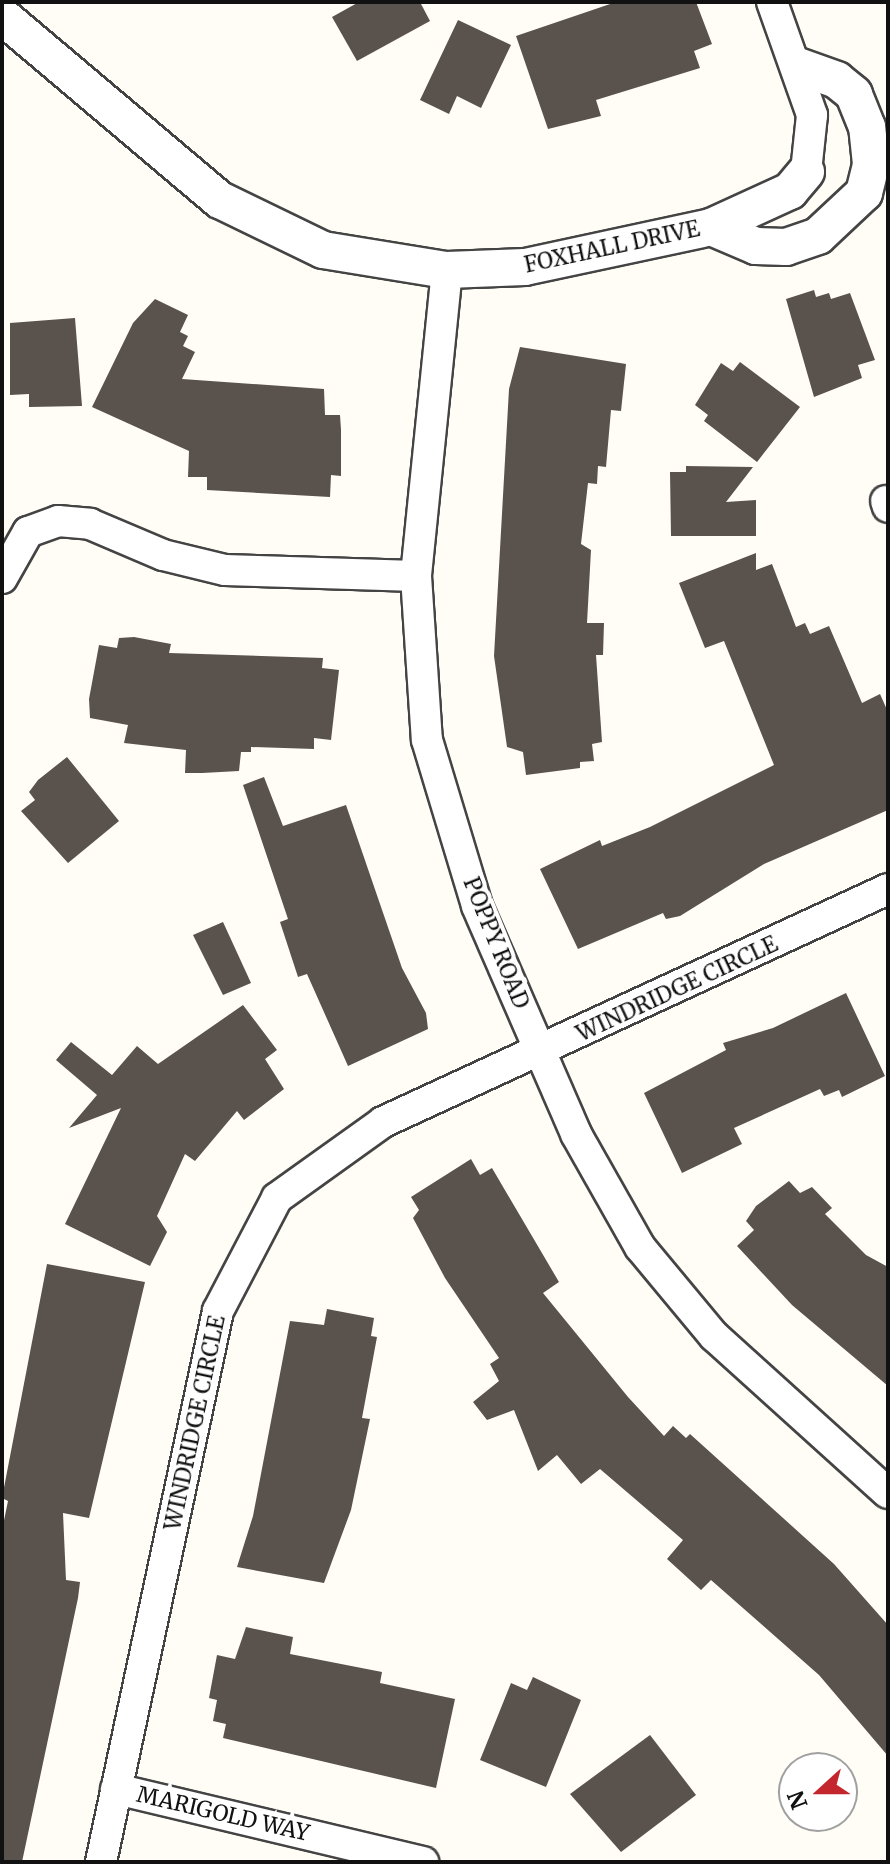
<!DOCTYPE html>
<style>
body{margin:0}
#map{position:relative;width:890px;height:1864px;overflow:hidden;background:#fffdf5;font-family:Merriweather,serif}
div>[style]{position:absolute}
.building>*{inset:0;background:#5a524d}
.roads{filter:drop-shadow(2px 0 #444) drop-shadow(-2px 0 #444) drop-shadow(0 2px #444) drop-shadow(0 -2px #444)}
.minor>*{height:30px;margin:-15px;padding:0 15px;transform-origin:15px;border-radius:15px;background:#fff}
.tertiary>*{height:36px;margin:-18px;padding:0 18px;transform-origin:18px;border-radius:18px;background:#fff}
span{translate:-50% -50%;white-space:nowrap;text-align:center;line-height:1.15;-webkit-text-stroke:8px #fff;paint-order:stroke}
.street-label{font-size:22px;color:#111}
.frame{position:absolute;inset:0;border:4px solid #111;pointer-events:none}
.north{position:absolute;left:778px;top:1752px;width:80px;height:80px;box-sizing:border-box;background:#fff;border:2px solid #a0a0a0;border-radius:50%;rotate:249deg;font-size:22px;font-weight:700;line-height:32px;text-align:center;color:#111}
.north::after{content:'';display:block;margin:auto;width:28px;height:36px;background:#c4262e;clip-path:polygon(50% 0,100% 100%,50% 72%,0 100%)}
</style>
<div id="map">
<div class="building">
<i style="clip-path:polygon(359px 2px,420px 2px,430px 21px,357px 61px,332px 17px)"></i>
<i style="clip-path:polygon(616px 2px,696px 2px,712px 44px,694px 51px,700px 68px,596px 100px,601px 116px,548px 129px,516px 36px)"></i>
<i style="clip-path:polygon(458px 20px,511px 45px,481px 108px,457px 96px,449px 114px,420px 100px)"></i>
<i style="clip-path:polygon(814px 290px,816px 297px,829px 293px,831px 299px,850px 293px,875px 360px,858px 365px,862px 378px,814px 397px,786px 299px)"></i>
<i style="clip-path:polygon(155px 299px,188px 315px,180px 332px,188px 336px,183px 346px,195px 352px,182px 379px,324px 389px,325px 415px,340px 415px,341px 430px,341px 476px,331px 475px,330px 497px,207px 490px,207px 477px,188px 477px,189px 451px,92px 407px,133px 323px)"></i>
<i style="clip-path:polygon(75px 318px,82px 406px,29px 407px,29px 394px,10px 395px,10px 323px)"></i>
<i style="clip-path:polygon(520px 347px,626px 364px,621px 411px,611px 410px,606px 467px,598px 466px,597px 484px,588px 483px,581px 544px,591px 550px,587px 623px,604px 623px,603px 655px,596px 655px,602px 742px,592px 744px,594px 761px,580px 762px,580px 768px,526px 775px,523px 752px,507px 747px,494px 656px,509px 389px)"></i>
<i style="clip-path:polygon(740px 362px,800px 407px,757px 462px,704px 421px,708px 415px,695px 405px,721px 363px,733px 371px)"></i>
<i style="clip-path:polygon(686px 466px,753px 467px,726px 502px,756px 500px,756px 536px,671px 536px,670px 472px,686px 472px)"></i>
<i style="clip-path:polygon(756px 553px,756px 570px,772px 564px,796px 627px,805px 623px,810px 634px,829px 626px,862px 703px,880px 694px,888px 712px,888px 810px,764px 864px,680px 916px,666px 919px,663px 913px,578px 949px,540px 869px,600px 840px,602px 846px,650px 827px,774px 765px,724px 641px,705px 648px,679px 583px)"></i>
<i style="clip-path:polygon(134px 637px,171px 644px,169px 653px,323px 658px,322px 668px,339px 670px,331px 740px,314px 738px,314px 749px,251px 747px,251px 752px,241px 752px,239px 771px,202px 773px,185px 773px,186px 750px,124px 743px,128px 725px,90px 718px,89px 699px,99px 645px,117px 648px,119px 638px)"></i>
<i style="clip-path:polygon(67px 757px,119px 821px,68px 863px,21px 811px,35px 800px,29px 792px,38px 780px)"></i>
<i style="clip-path:polygon(264px 777px,283px 826px,346px 805px,402px 968px,426px 1013px,428px 1029px,348px 1066px,307px 974px,298px 977px,280px 922px,288px 919px,243px 785px)"></i>
<i style="clip-path:polygon(223px 922px,251px 983px,223px 995px,193px 935px)"></i>
<i style="clip-path:polygon(846px 993px,885px 1076px,842px 1097px,839px 1090px,824px 1096px,820px 1089px,734px 1128px,742px 1144px,682px 1173px,644px 1093px,726px 1050px,723px 1043px,773px 1028px)"></i>
<i style="clip-path:polygon(243px 1005px,277px 1050px,265px 1059px,284px 1089px,244px 1120px,237px 1111px,195px 1161px,185px 1154px,157px 1216px,167px 1232px,150px 1266px,65px 1224px,121px 1108px,69px 1128px,97px 1095px,56px 1060px,71px 1042px,112px 1075px,137px 1046px,158px 1064px)"></i>
<i style="clip-path:polygon(471px 1159px,480px 1175px,492px 1168px,559px 1282px,543px 1293px,628px 1397px,664px 1436px,673px 1426px,686px 1438px,690px 1434px,834px 1564px,888px 1625px,888px 1756px,819px 1675px,711px 1580px,701px 1590px,667px 1559px,683px 1540px,600px 1469px,581px 1484px,557px 1455px,538px 1471px,514px 1410px,487px 1420px,473px 1402px,499px 1381px,490px 1364px,499px 1358px,445px 1278px,413px 1218px,419px 1210px,411px 1197px)"></i>
<i style="clip-path:polygon(789px 1181px,800px 1193px,812px 1187px,832px 1208px,825px 1214px,866px 1255px,888px 1267px,888px 1386px,792px 1305px,737px 1246px,754px 1230px,746px 1221px,756px 1206px)"></i>
<i style="clip-path:polygon(47px 1264px,145px 1282px,89px 1518px,63px 1513px,66px 1580px,80px 1582px,78px 1598px,22px 1862px,2px 1862px,2px 1530px,8px 1501px,2px 1498px)"></i>
<i style="clip-path:polygon(327px 1309px,374px 1318px,371px 1336px,377px 1337px,362px 1418px,370px 1419px,351px 1510px,324px 1583px,237px 1567px,253px 1516px,290px 1321px,324px 1325px)"></i>
<i style="clip-path:polygon(246px 1627px,293px 1637px,290px 1654px,382px 1672px,380px 1683px,455px 1699px,436px 1788px,223px 1738px,226px 1724px,213px 1721px,217px 1700px,209px 1698px,217px 1655px,235px 1659px)"></i>
<i style="clip-path:polygon(533px 1677px,581px 1700px,546px 1787px,480px 1760px,511px 1683px,527px 1690px)"></i>
<i style="clip-path:polygon(650px 1735px,696px 1795px,621px 1852px,570px 1794px)"></i>
</div>
<div class="roads">
<div class="minor">
<i style="left:772px;top:2px;width:120px;rotate:70.5deg"></i>
<i style="left:812px;top:115px;width:57px;rotate:96deg"></i>
<i style="left:447px;top:270px;width:308px;rotate:95.8deg"></i>
<i style="left:416px;top:576px;width:164px;rotate:86.2deg"></i>
<i style="left:427px;top:740px;width:173px;rotate:73.2deg"></i>
<i style="left:477px;top:906px;width:249px;rotate:66.5deg"></i>
<i style="left:576px;top:1134px;width:130px;rotate:60.5deg"></i>
<i style="left:640px;top:1247px;width:116px;rotate:50.3deg"></i>
<i style="left:714px;top:1336px;width:234px;rotate:42.1deg"></i>
<i style="left:886px;top:501px;width:6px;rotate:72deg"></i>
<i style="left:2px;top:578px;width:53px;rotate:-60.5deg"></i>
<i style="left:28px;top:532px;width:32px;rotate:-20deg"></i>
<i style="left:58px;top:521px;width:32px;rotate:5deg"></i>
<i style="left:90px;top:524px;width:79px;rotate:23deg"></i>
<i style="left:163px;top:555px;width:64px;rotate:13.6deg"></i>
<i style="left:225px;top:570px;width:191px;rotate:1.8deg"></i>
<i style="left:116px;top:1789px;width:316px;rotate:13.4deg"></i>
<i style="left:101px;top:1862px;width:563px;rotate:-78.01deg"></i>
<i style="left:218px;top:1311px;width:127px;rotate:-62.4deg"></i>
<i style="left:277px;top:1198px;width:130px;rotate:-35.6deg"></i>
<i style="left:383px;top:1122px;width:556px;rotate:-24.77deg"></i>
</div>
<div class="tertiary">
<i style="left:2px;top:16px;width:285px;rotate:40.2deg"></i>
<i style="left:220px;top:200px;width:114px;rotate:25.9deg"></i>
<i style="left:323px;top:250px;width:126px;rotate:9.2deg"></i>
<i style="left:447px;top:270px;width:78px;rotate:-2.2deg"></i>
<i style="left:525px;top:267px;width:190px;rotate:-12.1deg"></i>
<i style="left:711px;top:227px;width:87px;rotate:-24.5deg"></i>
<i style="left:790px;top:191px;width:25px;rotate:-50deg"></i>
<i style="left:711px;top:227px;width:49px;rotate:22.9deg"></i>
<i style="left:756px;top:246px;width:30px;rotate:2deg"></i>
<i style="left:786px;top:247px;width:34px;rotate:-19deg"></i>
<i style="left:818px;top:236px;width:63px;rotate:-43.1deg"></i>
<i style="left:864px;top:193px;width:30px;rotate:-76deg"></i>
<i style="left:871px;top:164px;width:37px;rotate:-96deg"></i>
<i style="left:867px;top:127px;width:35px;rotate:-112deg"></i>
<i style="left:854px;top:94px;width:22px;rotate:-141deg"></i>
<i style="left:837px;top:80px;width:41px;rotate:-160.3deg"></i>
</div>
</div>
<div class="street-label">
<span style="left:612px;top:247px;rotate:-12deg">FOXHALL DRIVE</span>
<span style="left:496px;top:943px;rotate:68deg">POPPY ROAD</span>
<span style="left:677px;top:989px;rotate:-25deg">WINDRIDGE CIRCLE</span>
<span style="left:195px;top:1423px;rotate:-78deg">WINDRIDGE CIRCLE</span>
<span style="left:223px;top:1814px;rotate:13deg">MARIGOLD WAY</span>
</div>
<div class="frame"></div>
<div class="north">N</div>
</div>
